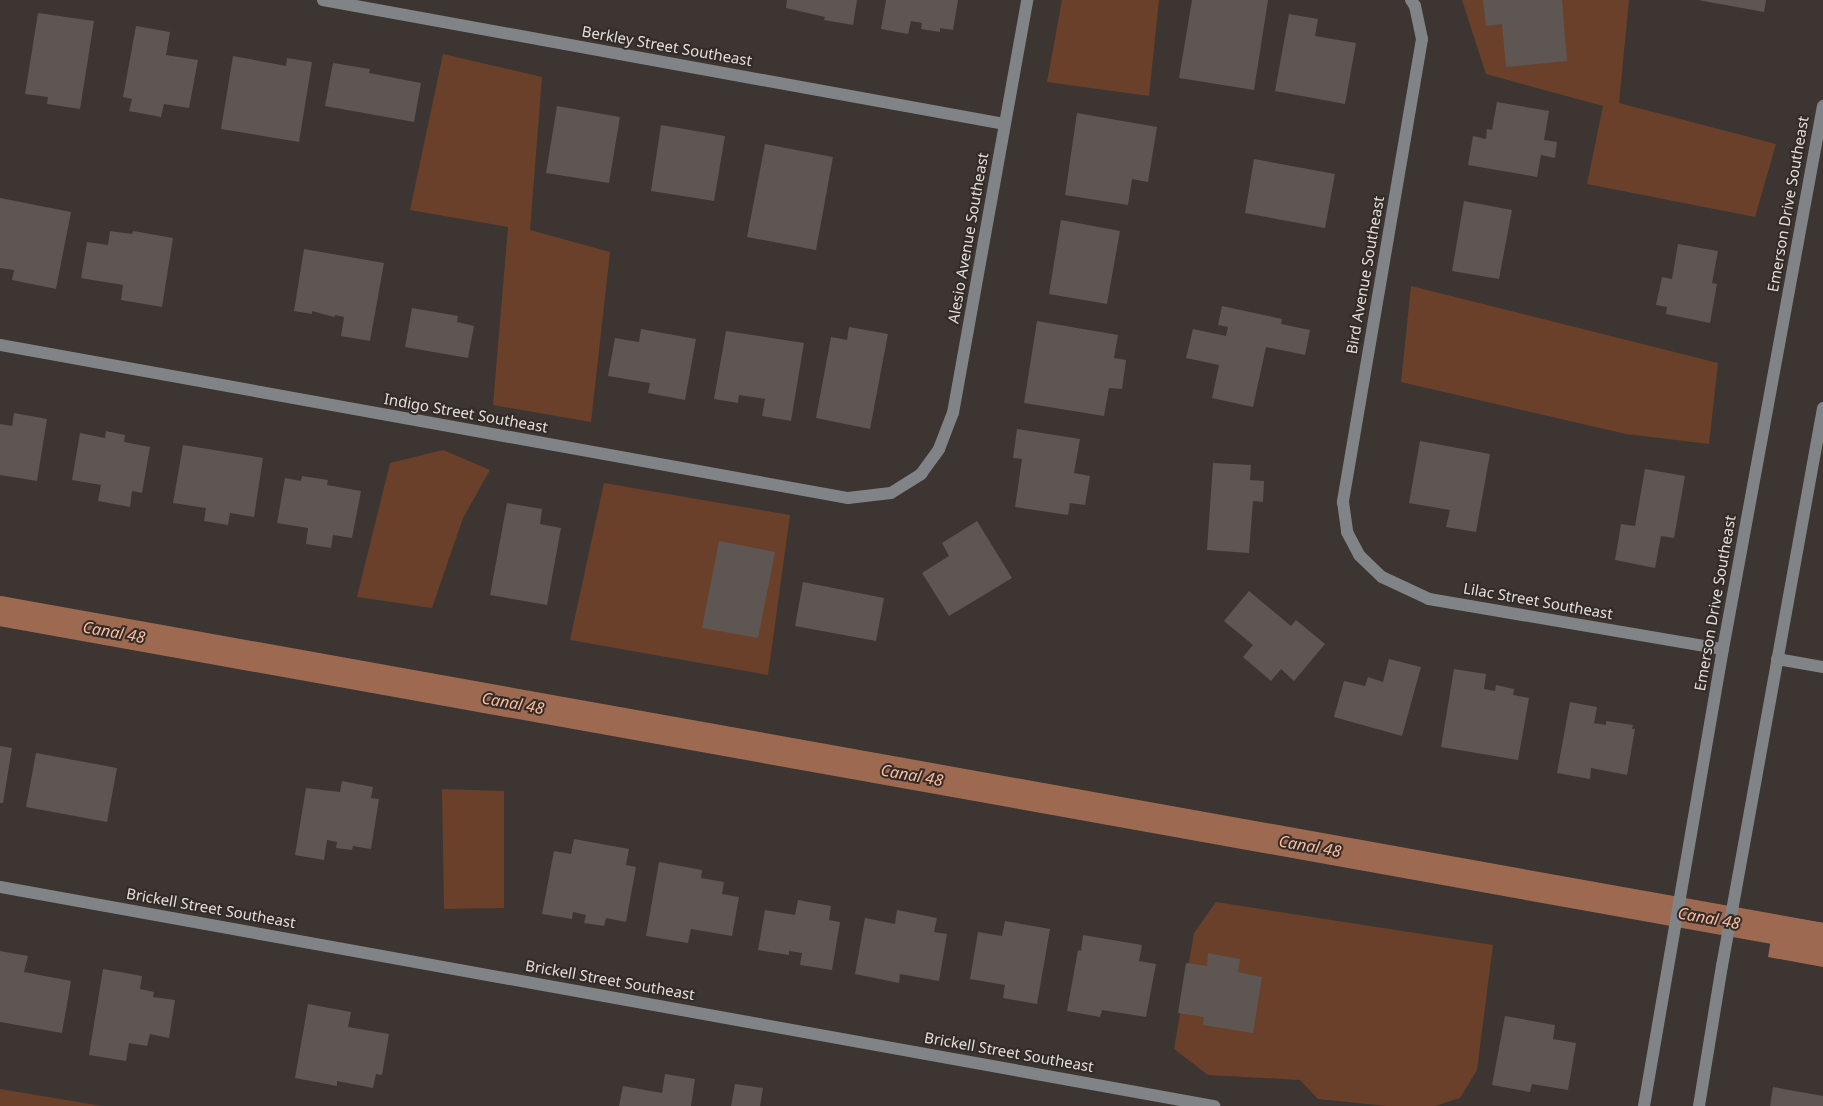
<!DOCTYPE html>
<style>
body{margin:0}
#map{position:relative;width:1823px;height:1106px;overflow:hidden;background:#3c3531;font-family:"Noto Sans",sans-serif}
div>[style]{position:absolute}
.green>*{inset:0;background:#6a402a}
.water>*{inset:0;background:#9d6a51}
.canal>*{height:30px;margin:-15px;padding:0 15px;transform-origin:15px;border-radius:15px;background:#9d6a51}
.building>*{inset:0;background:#5e5653}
.minor>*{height:12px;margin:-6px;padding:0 6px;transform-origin:6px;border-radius:6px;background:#818486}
span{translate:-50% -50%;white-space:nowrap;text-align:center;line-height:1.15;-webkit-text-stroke:4px #322b27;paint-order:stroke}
.street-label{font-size:15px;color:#e4dfdd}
.water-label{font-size:16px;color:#fdbe9f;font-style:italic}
</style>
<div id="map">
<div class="green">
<i style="clip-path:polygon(1062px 0,1159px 0,1149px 96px,1047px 82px)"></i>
<i style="clip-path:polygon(1462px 0,1629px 0,1619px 103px,1776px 144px,1755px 217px,1587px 184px,1603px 106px,1486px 74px)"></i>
<i style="clip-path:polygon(443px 54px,542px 77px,530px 230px,610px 252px,591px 422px,493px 405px,508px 227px,410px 210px)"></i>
<i style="clip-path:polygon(1411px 286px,1718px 363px,1709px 444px,1626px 434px,1401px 382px)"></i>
<i style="clip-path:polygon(443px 450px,490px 470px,463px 518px,432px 608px,357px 597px,390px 463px)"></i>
<i style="clip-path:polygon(604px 483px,790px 515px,768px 675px,570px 640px)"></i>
<i style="clip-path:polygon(442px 789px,504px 791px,504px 908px,444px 909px)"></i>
<i style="clip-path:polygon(1216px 902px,1493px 945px,1477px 1070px,1460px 1098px,1435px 1106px,1387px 1106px,1318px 1099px,1300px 1080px,1208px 1075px,1174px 1049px,1194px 933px)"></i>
<i style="clip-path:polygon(0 1089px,102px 1106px,0 1106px)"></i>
</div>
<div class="water">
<i style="clip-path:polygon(1775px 915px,1823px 923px,1823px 967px,1768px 957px)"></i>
</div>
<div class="canal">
<i style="left:0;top:611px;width:1852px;rotate:10.17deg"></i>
</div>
<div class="building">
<i style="clip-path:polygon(787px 0,857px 0,853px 25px,824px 20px,825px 17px,786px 8px)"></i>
<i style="clip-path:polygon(886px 0,958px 0,953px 30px,940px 28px,940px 32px,921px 29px,922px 23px,911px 21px,908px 34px,881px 29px)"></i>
<i style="clip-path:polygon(1192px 0,1268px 0,1254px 90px,1179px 78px)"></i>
<i style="clip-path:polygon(1483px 0,1562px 0,1567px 61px,1506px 67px,1502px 24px,1486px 26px)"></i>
<i style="clip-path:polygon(1698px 0,1766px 0,1764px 12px)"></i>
<i style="clip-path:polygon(38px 13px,94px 21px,80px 109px,47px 104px,48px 97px,25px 94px)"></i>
<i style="clip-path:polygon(1289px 14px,1318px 19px,1315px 36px,1356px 43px,1345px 104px,1275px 91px)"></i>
<i style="clip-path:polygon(136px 26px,170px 32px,166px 55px,198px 60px,189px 108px,164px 104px,161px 117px,129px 111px,132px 99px,123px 97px)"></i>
<i style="clip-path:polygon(233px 56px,286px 66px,287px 58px,312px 62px,299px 142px,221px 129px)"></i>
<i style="clip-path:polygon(333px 63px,370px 69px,369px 73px,421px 83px,414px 122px,325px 106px)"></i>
<i style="clip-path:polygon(1497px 102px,1549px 111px,1544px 140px,1557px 142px,1555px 158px,1541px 155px,1537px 177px,1468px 165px,1473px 136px,1486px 139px,1487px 129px,1492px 130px)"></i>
<i style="clip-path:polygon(557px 106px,620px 117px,609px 183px,546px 173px)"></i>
<i style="clip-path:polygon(1077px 113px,1157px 127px,1148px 182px,1132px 179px,1128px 205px,1065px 195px)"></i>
<i style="clip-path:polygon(661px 125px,725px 136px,714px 201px,651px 191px)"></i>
<i style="clip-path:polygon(765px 144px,833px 157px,816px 250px,747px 237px)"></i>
<i style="clip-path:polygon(1254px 159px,1335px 174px,1325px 228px,1245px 213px)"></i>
<i style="clip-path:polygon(0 198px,71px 212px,56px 289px,12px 280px,14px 270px,0 268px)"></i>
<i style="clip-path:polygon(1464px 201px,1512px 210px,1499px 279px,1452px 271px)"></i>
<i style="clip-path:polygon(1061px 220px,1120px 231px,1107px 304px,1049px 294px)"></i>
<i style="clip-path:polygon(110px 231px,132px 234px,133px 231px,173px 238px,162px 307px,121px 300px,123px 285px,81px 278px,87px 242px,108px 245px)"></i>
<i style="clip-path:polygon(1678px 244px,1718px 251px,1712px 283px,1717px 284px,1710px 323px,1666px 314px,1667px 307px,1656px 305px,1662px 277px,1672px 279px)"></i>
<i style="clip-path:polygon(304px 249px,384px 263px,370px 341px,341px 336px,344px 317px,335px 315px,334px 317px,312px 311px,312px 314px,294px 311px)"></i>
<i style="clip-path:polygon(1222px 306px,1282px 319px,1281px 324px,1310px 330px,1305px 355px,1266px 347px,1253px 407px,1212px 398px,1219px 365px,1186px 358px,1193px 329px,1226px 336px,1228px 327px,1218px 325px)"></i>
<i style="clip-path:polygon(412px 308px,458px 316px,457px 322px,474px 326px,468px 358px,405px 347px)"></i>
<i style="clip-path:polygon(1037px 321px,1118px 335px,1114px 358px,1126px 360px,1122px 389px,1109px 388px,1104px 416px,1024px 403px)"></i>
<i style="clip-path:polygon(849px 327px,888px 334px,870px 429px,816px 418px,831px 337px,847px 340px)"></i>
<i style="clip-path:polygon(641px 329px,696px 339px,685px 400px,648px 393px,650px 383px,608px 376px,615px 338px,639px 342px)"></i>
<i style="clip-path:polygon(726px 331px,804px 343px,791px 421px,762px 416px,765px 399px,739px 395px,738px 403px,714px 399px)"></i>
<i style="clip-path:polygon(14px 413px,47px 419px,37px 481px,0 475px,0 424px,12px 426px)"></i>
<i style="clip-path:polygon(1017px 429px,1080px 439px,1074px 473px,1090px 476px,1085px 505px,1070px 503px,1068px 515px,1015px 507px,1022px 459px,1013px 458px)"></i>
<i style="clip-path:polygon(106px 431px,125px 435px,124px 442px,150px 447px,142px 493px,132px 491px,130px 507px,98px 501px,101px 485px,72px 480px,80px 433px,105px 438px)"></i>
<i style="clip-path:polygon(1420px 441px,1490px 454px,1476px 532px,1446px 527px,1450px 510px,1409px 503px)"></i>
<i style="clip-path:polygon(183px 445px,263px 458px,254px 517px,230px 513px,228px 525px,204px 521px,206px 508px,173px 503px)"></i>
<i style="clip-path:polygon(1213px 463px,1251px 465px,1250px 480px,1264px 481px,1263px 502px,1253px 501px,1249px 553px,1207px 550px)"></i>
<i style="clip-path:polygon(1645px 469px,1685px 476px,1674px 538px,1661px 536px,1655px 568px,1615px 560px,1621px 524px,1635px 526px)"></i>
<i style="clip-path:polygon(302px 476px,328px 480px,327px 485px,361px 491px,352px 538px,333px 535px,331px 548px,306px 544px,308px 528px,277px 523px,285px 478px,301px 481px)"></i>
<i style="clip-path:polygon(507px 503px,542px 509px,540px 524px,561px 528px,547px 605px,490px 595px)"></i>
<i style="clip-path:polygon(977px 521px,1012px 578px,949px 616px,922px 573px,949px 556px,942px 543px)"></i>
<i style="clip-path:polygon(719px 541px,775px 552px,758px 638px,702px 628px)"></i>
<i style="clip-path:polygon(803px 582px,884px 598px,876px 641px,795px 626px)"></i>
<i style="clip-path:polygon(1249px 591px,1291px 626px,1296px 620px,1325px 644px,1294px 681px,1281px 669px,1271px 681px,1243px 657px,1253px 645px,1224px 621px)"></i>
<i style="clip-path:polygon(1389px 659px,1421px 667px,1402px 736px,1334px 717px,1344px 681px,1365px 686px,1368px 677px,1383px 682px)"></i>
<i style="clip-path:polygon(1454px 669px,1486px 674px,1484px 689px,1495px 691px,1496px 685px,1514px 689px,1513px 695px,1529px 698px,1518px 760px,1441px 747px)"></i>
<i style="clip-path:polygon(1570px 702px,1597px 707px,1594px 723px,1606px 725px,1606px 721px,1633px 725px,1632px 729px,1635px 729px,1627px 775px,1591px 768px,1590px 779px,1557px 773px)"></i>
<i style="clip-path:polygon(0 746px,12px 748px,3px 803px,0 803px)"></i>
<i style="clip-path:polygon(36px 753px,117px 768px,107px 822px,26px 807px)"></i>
<i style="clip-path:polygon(342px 781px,373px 787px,371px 798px,379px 799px,371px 849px,353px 846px,352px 850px,336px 848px,337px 842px,327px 840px,324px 860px,295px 855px,306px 788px,340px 792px)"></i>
<i style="clip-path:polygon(574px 839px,629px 849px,626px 865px,636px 867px,626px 922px,606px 918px,604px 926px,584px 923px,586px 915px,573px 912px,572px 919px,542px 914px,554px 851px,571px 854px)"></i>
<i style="clip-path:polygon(659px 862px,702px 870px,701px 878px,724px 882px,722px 894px,739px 897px,732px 936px,691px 929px,688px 943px,646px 936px)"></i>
<i style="clip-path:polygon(798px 900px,831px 906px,829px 920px,840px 922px,832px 970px,800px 965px,802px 953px,789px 951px,789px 955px,758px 950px,765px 910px,795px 915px)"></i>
<i style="clip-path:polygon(897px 910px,937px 918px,934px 932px,947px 934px,939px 981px,900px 974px,899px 983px,855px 974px,865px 918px,895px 924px)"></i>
<i style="clip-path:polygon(1005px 921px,1050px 929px,1037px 1004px,1003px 998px,1005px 985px,970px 979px,978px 932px,1002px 936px)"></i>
<i style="clip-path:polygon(1083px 935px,1142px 945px,1139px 961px,1156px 964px,1146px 1017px,1102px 1010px,1100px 1017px,1067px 1011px,1078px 950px,1081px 951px)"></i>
<i style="clip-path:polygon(0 951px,28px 956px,24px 972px,71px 981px,62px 1033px,0 1022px)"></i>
<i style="clip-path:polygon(1208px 953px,1240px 959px,1238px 972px,1262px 977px,1253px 1033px,1203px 1025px,1204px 1017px,1178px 1013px,1186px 963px,1207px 966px)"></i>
<i style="clip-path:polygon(103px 969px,142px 976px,140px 989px,154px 992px,153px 997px,175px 1000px,169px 1038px,150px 1034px,147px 1046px,129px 1043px,126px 1061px,89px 1055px)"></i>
<i style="clip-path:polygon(308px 1004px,351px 1012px,348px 1027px,389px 1034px,382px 1075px,376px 1074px,373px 1088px,337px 1081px,337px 1086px,295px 1078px)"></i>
<i style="clip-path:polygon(1505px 1016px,1555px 1025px,1553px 1039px,1576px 1043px,1568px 1090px,1532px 1084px,1530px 1092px,1492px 1085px)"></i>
<i style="clip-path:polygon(665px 1074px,695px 1079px,691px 1106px,619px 1106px,623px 1086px,662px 1093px)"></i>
<i style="clip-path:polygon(735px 1084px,763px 1088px,760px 1106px,731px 1106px)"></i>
<i style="clip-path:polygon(1773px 1087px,1823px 1096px,1823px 1106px,1770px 1106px)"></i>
</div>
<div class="minor">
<i style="left:323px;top:0;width:692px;rotate:10.32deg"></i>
<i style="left:1411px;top:0;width:7px;rotate:56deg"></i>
<i style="left:1415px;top:6px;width:34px;rotate:78deg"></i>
<i style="left:1422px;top:39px;width:470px;rotate:99.7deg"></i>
<i style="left:1343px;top:502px;width:30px;rotate:82deg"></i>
<i style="left:1347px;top:532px;width:26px;rotate:62deg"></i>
<i style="left:1359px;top:555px;width:32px;rotate:44deg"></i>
<i style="left:1382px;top:577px;width:52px;rotate:25.1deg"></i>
<i style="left:1429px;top:599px;width:298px;rotate:9.7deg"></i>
<i style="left:0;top:345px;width:862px;rotate:10.23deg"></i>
<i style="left:848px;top:498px;width:43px;rotate:-6.6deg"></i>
<i style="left:891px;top:493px;width:36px;rotate:-32deg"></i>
<i style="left:921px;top:474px;width:31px;rotate:-54deg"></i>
<i style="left:939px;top:449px;width:39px;rotate:-69deg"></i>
<i style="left:953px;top:413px;width:420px;rotate:-79.8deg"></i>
<i style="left:1777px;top:659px;width:47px;rotate:9.9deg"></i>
<i style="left:0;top:887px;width:1234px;rotate:10.23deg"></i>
<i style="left:1644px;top:1106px;width:464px;rotate:-80.2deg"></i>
<i style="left:1723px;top:649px;width:552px;rotate:-79.57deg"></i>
<i style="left:1699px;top:1106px;width:142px;rotate:-80.7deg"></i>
<i style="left:1722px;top:966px;width:567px;rotate:-79.74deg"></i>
</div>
<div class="street-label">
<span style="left:667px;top:46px;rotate:10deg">Berkley Street Southeast</span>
<span style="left:1788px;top:204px;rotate:-80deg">Emerson Drive Southeast</span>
<span style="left:968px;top:238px;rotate:-80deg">Alesio Avenue Southeast</span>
<span style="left:1365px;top:275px;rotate:-80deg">Bird Avenue Southeast</span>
<span style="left:466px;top:413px;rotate:10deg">Indigo Street Southeast</span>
<span style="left:1538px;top:601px;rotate:10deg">Lilac Street Southeast</span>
<span style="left:1715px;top:603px;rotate:-80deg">Emerson Drive Southeast</span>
<span style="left:211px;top:908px;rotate:10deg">Brickell Street Southeast</span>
<span style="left:610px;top:980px;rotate:10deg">Brickell Street Southeast</span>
<span style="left:1009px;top:1052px;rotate:10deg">Brickell Street Southeast</span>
</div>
<div class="water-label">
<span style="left:114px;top:632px;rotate:10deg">Canal 48</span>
<span style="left:513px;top:703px;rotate:10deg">Canal 48</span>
<span style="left:912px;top:775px;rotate:10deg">Canal 48</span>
<span style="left:1310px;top:846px;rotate:10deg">Canal 48</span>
<span style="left:1709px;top:918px;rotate:10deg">Canal 48</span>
</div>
</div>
